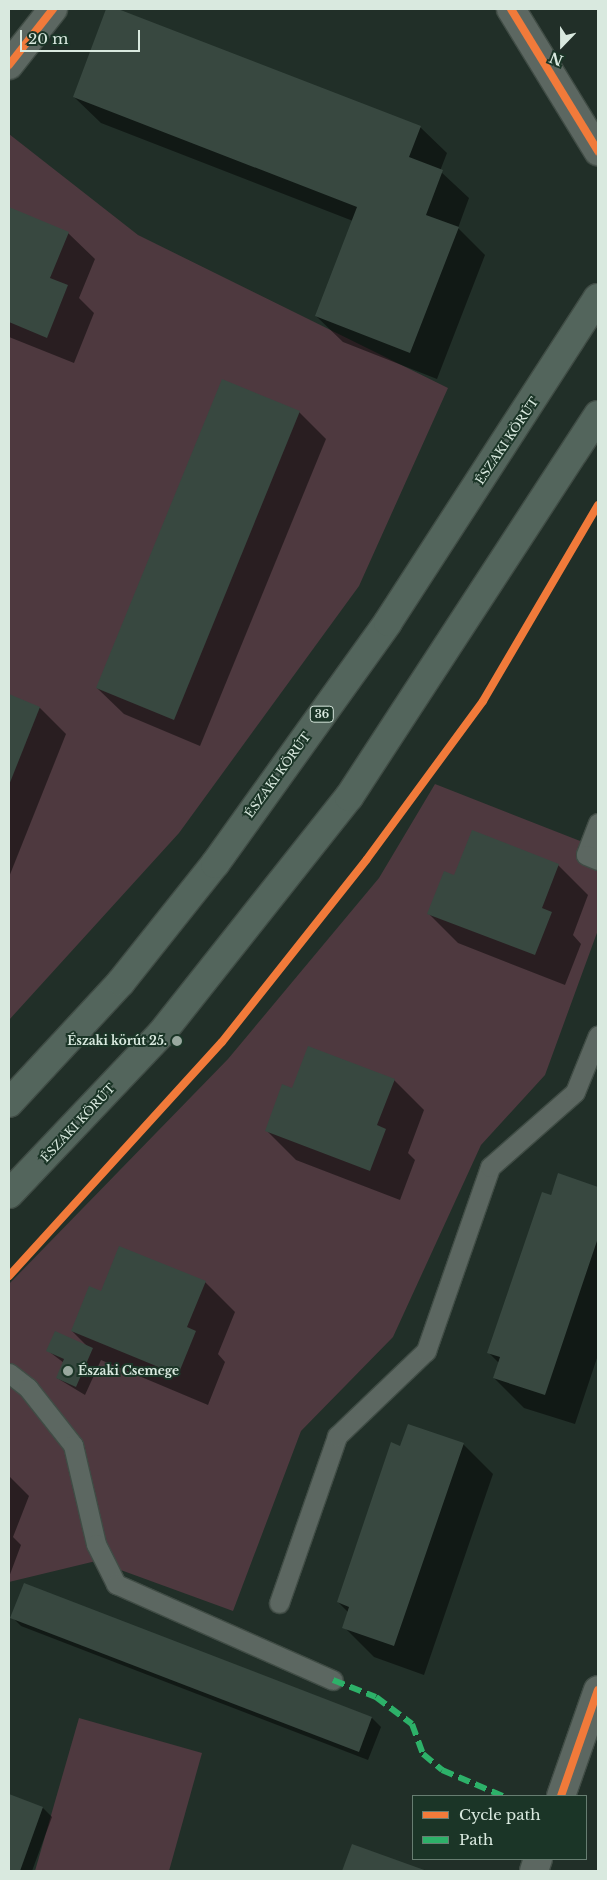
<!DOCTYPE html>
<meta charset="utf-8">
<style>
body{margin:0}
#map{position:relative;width:607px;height:1880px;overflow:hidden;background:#212f28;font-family:"Libre Baskerville",serif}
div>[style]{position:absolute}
.green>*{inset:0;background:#4e393f}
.shadow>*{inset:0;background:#0007}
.building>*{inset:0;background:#384840}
.roads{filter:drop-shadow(1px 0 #404c45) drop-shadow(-1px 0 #404c45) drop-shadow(0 1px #404c45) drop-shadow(0 -1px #404c45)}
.lane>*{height:19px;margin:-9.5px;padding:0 9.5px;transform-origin:9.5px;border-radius:9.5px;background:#5c6761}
.street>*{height:28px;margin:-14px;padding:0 14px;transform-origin:14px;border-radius:14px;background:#5c6761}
.primary>*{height:28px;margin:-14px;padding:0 14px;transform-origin:14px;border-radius:14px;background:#53655c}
.quiet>*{height:6px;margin-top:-3px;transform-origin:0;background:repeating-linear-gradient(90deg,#2db169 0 12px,transparent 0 18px)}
.cycleway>*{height:8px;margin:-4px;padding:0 4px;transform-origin:4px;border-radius:4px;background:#f17a3a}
.dots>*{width:14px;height:14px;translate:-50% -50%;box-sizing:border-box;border:2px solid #1b3527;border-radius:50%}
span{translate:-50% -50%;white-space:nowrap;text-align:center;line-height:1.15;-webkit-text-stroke:4px #1b3527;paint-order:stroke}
.shield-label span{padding:1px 4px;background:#1b3527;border:1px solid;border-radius:4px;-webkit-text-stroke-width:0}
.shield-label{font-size:11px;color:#d9e9df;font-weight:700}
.street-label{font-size:12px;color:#d9e9df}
.poi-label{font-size:12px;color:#d9e9df;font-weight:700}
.right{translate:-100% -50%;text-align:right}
.left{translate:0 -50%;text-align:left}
.frame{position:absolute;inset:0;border:10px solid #d9e9df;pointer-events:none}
.legend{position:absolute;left:412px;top:1795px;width:175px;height:65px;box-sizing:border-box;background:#1b3527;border:1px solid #677d71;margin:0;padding:6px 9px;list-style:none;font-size:15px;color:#d9e9df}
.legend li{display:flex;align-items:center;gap:10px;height:25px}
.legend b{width:25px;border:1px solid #677d71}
.north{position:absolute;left:537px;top:20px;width:50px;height:50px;-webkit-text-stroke:4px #1b3527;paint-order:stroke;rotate:202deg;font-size:14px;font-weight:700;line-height:20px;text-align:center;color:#d9e9df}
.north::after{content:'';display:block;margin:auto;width:18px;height:22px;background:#d9e9df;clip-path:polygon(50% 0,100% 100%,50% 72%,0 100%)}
.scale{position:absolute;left:20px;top:30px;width:120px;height:22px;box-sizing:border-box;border:2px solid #d9e9df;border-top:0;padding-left:6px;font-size:15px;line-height:18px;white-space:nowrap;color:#d9e9df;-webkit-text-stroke:4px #1b3527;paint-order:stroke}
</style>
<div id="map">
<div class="green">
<i style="clip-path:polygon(9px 134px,138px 235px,448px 388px,359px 586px,179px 833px,9px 1020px)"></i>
<i style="clip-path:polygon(435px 784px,598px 848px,598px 930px,545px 1075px,481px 1145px,393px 1337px,301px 1431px,233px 1611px,96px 1561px,9px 1582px,9px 1284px,228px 1059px,379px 878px)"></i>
<i style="clip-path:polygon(79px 1718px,202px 1753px,169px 1871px,35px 1871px)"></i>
</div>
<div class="shadow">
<i style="clip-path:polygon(108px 9px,420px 127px,447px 153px,440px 171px,469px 198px,458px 228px,485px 255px,437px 379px,343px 342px,316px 316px,353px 221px,101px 123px,74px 97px)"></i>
<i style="clip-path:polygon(9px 209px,68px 233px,95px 259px,79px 298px,94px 313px,74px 363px,9px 337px)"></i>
<i style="clip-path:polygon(299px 412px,326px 439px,200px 746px,124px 714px,97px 688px)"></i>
<i style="clip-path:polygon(9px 695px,40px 708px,66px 734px,9px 877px)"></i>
<i style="clip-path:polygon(558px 865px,588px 895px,573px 935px,581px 944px,565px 985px,458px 943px,428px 913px,455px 877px)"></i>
<i style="clip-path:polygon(394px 1080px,424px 1110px,408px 1153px,415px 1160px,400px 1200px,296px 1160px,266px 1130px,293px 1090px)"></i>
<i style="clip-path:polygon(559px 1175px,598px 1188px,598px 1355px,575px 1424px,524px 1408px,494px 1378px,499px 1363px,488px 1352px)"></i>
<i style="clip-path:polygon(205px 1282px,235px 1312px,218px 1354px,225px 1362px,208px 1405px,101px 1360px,85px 1395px,57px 1378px,64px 1363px,47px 1350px,87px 1346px,72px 1331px,102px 1293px)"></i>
<i style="clip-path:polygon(463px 1444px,493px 1474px,424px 1675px,374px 1657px,344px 1627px,349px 1613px,338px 1602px,401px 1447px)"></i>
<i style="clip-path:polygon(9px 1476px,29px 1496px,13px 1537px,21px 1545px,9px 1577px)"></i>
<i style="clip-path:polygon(25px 1585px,372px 1718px,381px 1727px,368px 1760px,21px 1626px,12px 1617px)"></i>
<i style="clip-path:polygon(9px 1795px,43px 1808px,52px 1817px,32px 1871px,9px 1871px)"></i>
<i style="clip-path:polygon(353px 1846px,424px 1871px,343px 1871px)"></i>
</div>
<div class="building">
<i style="clip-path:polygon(106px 9px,118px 9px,421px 126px,409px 157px,443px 170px,426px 215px,459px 227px,410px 353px,315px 316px,357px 207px,73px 97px)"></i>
<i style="clip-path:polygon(9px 207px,69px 232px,50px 278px,68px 285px,47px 338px,9px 322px)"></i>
<i style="clip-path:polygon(222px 379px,300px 411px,174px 720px,96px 688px)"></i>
<i style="clip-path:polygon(9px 694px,40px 707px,9px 785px)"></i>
<i style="clip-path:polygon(472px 830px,559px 864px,542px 908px,552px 912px,535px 955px,427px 914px,444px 871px,454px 875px)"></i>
<i style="clip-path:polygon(308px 1046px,395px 1079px,377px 1125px,386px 1129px,370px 1171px,265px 1131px,282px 1084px,292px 1088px)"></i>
<i style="clip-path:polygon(558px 1173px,598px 1187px,598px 1238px,545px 1395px,493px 1378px,500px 1357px,487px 1353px,542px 1192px,551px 1195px)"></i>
<i style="clip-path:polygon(119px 1246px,206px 1281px,187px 1327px,196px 1331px,178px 1375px,71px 1331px,89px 1286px,101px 1291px)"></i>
<i style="clip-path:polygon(55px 1331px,93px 1348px,76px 1387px,56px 1378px,64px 1359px,46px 1351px)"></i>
<i style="clip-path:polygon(408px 1424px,464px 1443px,394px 1646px,342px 1628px,349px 1607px,337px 1602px,391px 1442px,400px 1446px)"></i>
<i style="clip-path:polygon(24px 1583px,372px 1717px,359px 1752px,10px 1618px)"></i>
<i style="clip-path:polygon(9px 1794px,43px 1807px,20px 1871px,9px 1871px)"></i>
<i style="clip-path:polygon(352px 1844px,427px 1871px,342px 1871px)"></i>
</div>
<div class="roads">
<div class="lane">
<i style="left:598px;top:823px;width:34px;rotate:111deg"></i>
<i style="left:586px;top:855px;width:13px;rotate:23deg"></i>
<i style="left:9px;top:1373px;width:24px;rotate:38deg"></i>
<i style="left:28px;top:1388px;width:73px;rotate:51.7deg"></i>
<i style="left:73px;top:1445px;width:102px;rotate:76.9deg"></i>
<i style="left:96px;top:1544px;width:45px;rotate:63.4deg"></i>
<i style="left:116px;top:1584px;width:237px;rotate:23.9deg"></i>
<i style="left:279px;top:1603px;width:177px;rotate:-70.8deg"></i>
<i style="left:337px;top:1436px;width:123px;rotate:-43.7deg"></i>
<i style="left:426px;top:1351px;width:195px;rotate:-70.8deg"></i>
<i style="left:490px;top:1167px;width:113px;rotate:-41.4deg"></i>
<i style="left:575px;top:1092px;width:61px;rotate:-68deg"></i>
</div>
<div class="street">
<i style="left:511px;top:9px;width:167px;rotate:58.5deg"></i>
<i style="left:9px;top:65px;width:71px;rotate:-51.8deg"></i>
<i style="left:561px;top:1796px;width:112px;rotate:-70.8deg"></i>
<i style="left:534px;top:1871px;width:13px;rotate:-72deg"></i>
</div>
<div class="primary">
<i style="left:9px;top:1103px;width:165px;rotate:-47.2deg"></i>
<i style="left:121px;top:982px;width:151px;rotate:-51.5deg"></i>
<i style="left:215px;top:864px;width:297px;rotate:-54.4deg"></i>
<i style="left:388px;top:622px;width:386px;rotate:-57.1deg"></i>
<i style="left:9px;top:1194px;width:221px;rotate:-46.5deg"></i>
<i style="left:161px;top:1034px;width:303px;rotate:-51.6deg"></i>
<i style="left:349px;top:797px;width:456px;rotate:-56.9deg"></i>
</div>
</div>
<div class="quiet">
<i style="left:333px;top:1680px;width:46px;rotate:21.6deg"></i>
<i style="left:376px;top:1697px;width:45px;rotate:36.9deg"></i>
<i style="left:412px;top:1724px;width:32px;rotate:70deg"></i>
<i style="left:423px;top:1754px;width:25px;rotate:40deg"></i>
<i style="left:442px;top:1770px;width:66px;rotate:23.1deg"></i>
</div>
<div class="cycleway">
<i style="left:511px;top:9px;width:167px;rotate:58.5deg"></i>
<i style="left:9px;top:65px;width:71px;rotate:-51.8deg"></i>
<i style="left:9px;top:1276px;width:316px;rotate:-47.7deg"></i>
<i style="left:222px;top:1042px;width:233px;rotate:-51.6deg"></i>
<i style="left:367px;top:859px;width:196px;rotate:-53.7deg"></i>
<i style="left:483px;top:701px;width:227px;rotate:-59.6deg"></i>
<i style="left:561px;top:1796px;width:112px;rotate:-70.8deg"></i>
</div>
<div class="dots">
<i style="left:177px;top:1041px;background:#99a89f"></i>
<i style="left:68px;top:1371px;background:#99a89f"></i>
</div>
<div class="shield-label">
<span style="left:322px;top:714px">36</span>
</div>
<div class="street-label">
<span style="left:507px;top:441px;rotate:-56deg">ÉSZAKI KÖRÚT</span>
<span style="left:278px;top:775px;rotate:-54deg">ÉSZAKI KÖRÚT</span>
<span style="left:78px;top:1123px;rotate:-47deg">ÉSZAKI KÖRÚT</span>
</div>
<div class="poi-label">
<span class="right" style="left:167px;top:1041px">Északi körút 25.</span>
<span class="left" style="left:78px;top:1371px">Északi Csemege</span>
</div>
<div class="frame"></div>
<ul class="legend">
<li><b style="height:6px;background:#f17a3a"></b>Cycle path</li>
<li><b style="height:6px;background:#2db169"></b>Path</li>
</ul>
<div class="north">N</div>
<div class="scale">20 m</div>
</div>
